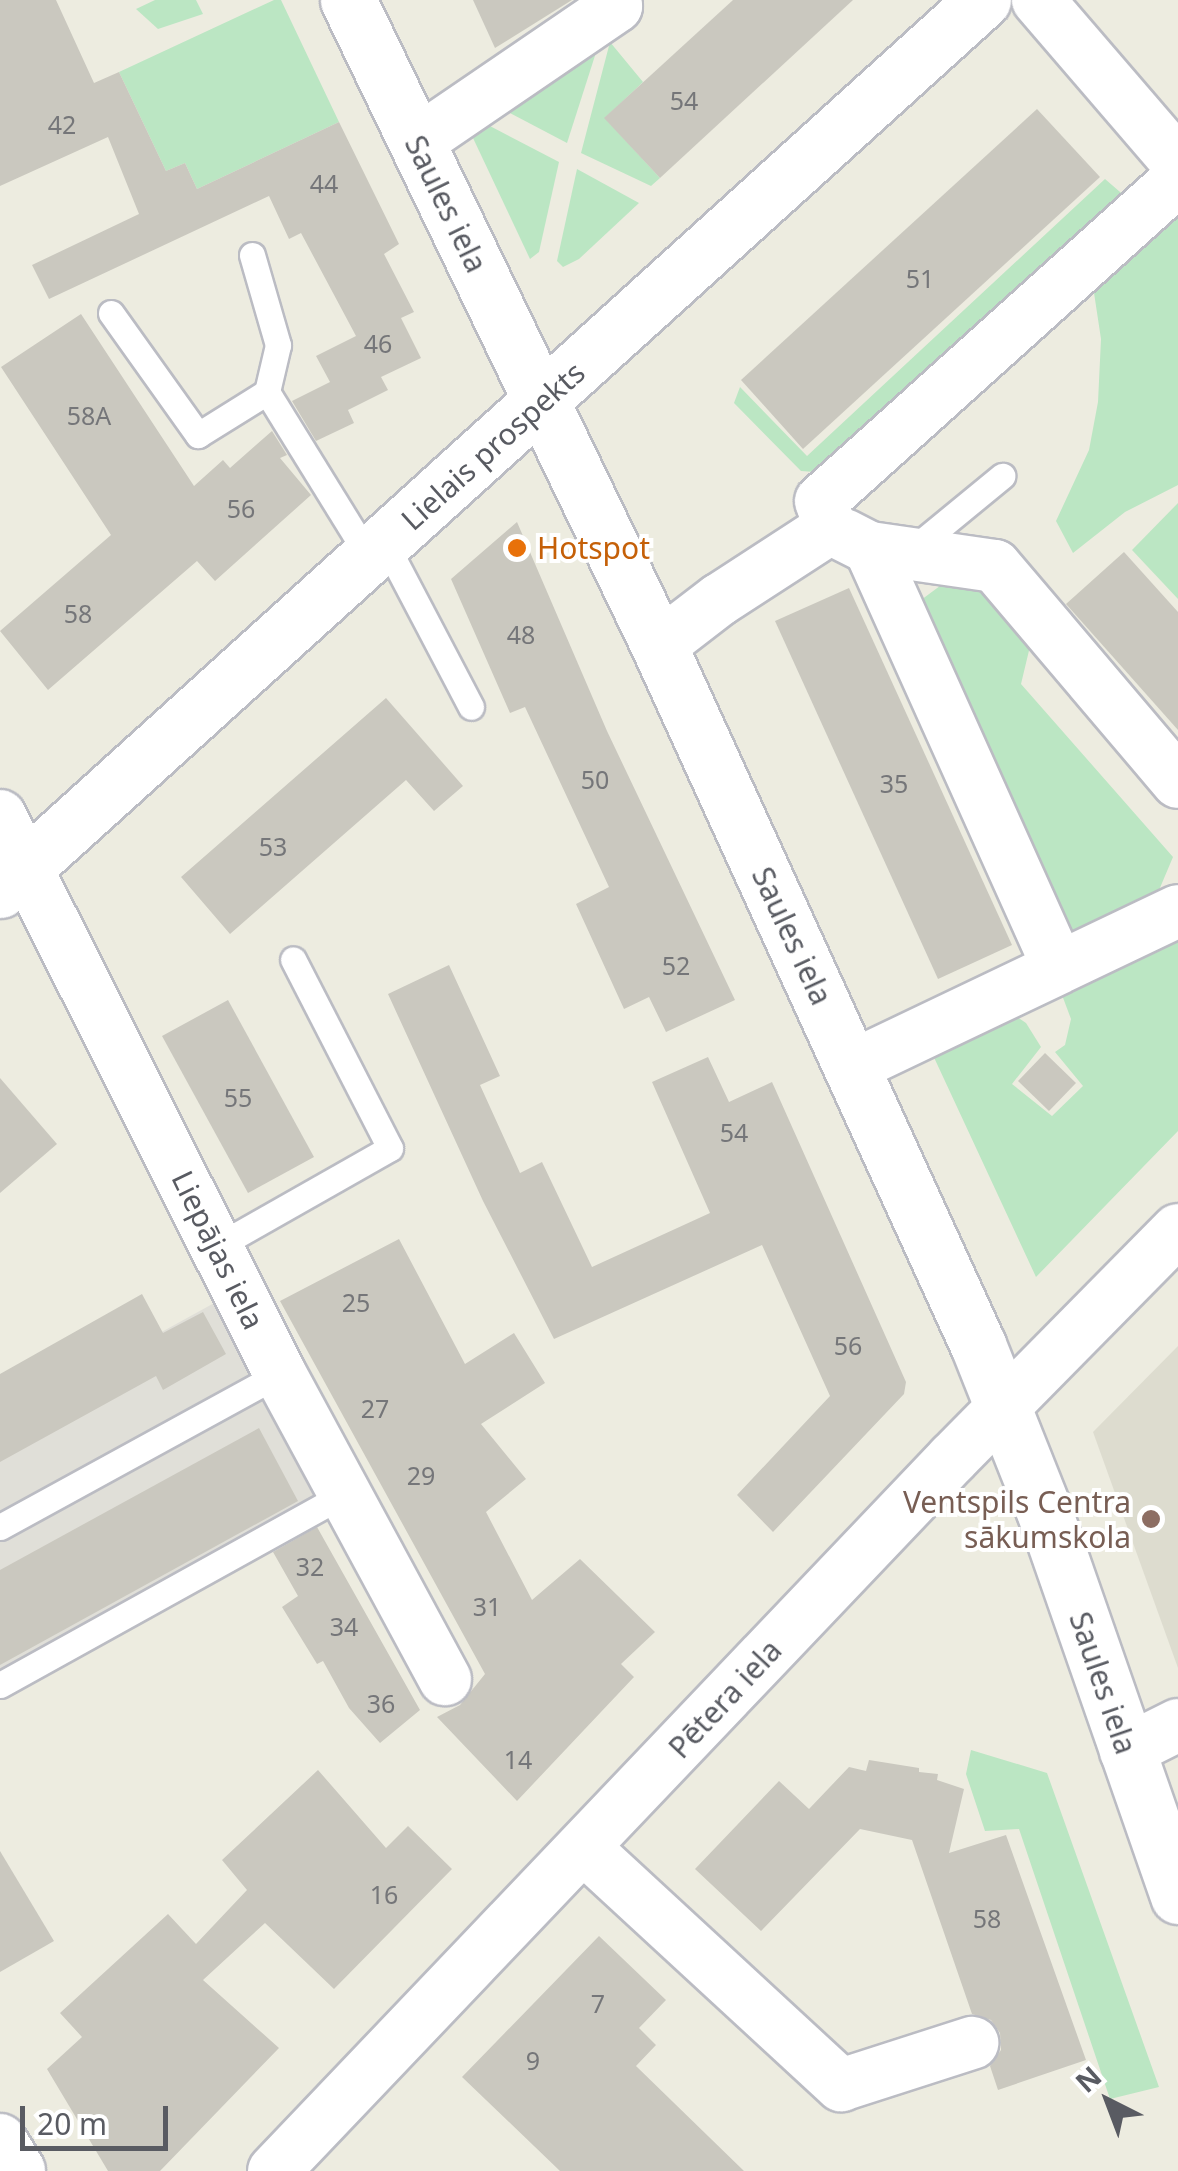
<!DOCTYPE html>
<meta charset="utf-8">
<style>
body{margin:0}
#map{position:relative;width:1178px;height:2171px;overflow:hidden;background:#edece0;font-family:"Noto Sans",sans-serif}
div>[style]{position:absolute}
.industrial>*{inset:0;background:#e0dfd8}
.education>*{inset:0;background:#dddccf}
.green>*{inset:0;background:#bbe6c3}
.building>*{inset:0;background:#cac8bf}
.roads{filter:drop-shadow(2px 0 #bbbcc3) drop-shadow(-2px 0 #bbbcc3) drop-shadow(0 2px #bbbcc3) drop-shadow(0 -2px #bbbcc3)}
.lane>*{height:25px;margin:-12.5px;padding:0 12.5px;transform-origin:12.5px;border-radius:12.5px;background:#fff}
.street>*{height:52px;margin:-26px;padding:0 26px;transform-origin:26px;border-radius:26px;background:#fff}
.secondary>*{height:55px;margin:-27.5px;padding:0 27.5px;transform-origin:27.5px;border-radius:27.5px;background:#fff}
.dots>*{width:28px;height:28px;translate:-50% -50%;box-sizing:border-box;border:5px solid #fff;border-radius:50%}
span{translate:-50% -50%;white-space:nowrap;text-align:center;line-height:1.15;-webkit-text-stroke:8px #fff;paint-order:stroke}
.number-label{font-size:25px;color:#757679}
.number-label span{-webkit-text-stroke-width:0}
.street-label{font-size:30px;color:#595b62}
.food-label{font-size:30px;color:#c56008}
.left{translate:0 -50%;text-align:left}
.education-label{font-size:30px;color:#785e54}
.right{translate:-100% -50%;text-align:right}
.north{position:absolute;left:1058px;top:2051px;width:100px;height:100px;-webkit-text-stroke:8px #fff;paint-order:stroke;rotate:318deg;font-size:28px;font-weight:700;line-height:40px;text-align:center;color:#595b62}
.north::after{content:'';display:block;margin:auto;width:35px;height:45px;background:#595b62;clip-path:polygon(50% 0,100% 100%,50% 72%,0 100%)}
.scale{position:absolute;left:20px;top:2106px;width:148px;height:45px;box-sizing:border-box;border:5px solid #595b62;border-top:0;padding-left:12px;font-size:30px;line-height:35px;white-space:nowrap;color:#595b62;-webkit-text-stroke:8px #fff;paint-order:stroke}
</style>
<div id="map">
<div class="industrial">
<i style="clip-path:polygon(216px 1302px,322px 1495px,0 1672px,0 1421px)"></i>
</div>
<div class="education">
<i style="clip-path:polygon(1178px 1346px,1178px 1668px,1093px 1432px)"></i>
</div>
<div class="green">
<i style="clip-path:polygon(155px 0,196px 0,203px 14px,158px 29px,136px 9px)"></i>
<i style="clip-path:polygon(274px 0,281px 0,339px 122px,197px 189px,185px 163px,166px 171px,119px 72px)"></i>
<i style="clip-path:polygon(600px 40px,567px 143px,504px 110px)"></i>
<i style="clip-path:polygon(610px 42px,643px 82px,605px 118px,660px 178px,651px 186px,581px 153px)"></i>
<i style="clip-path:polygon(488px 125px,559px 162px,539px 252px,530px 259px,473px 138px)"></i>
<i style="clip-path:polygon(577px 169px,639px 203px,579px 259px,563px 267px,557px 261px)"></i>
<i style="clip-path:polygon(1105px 179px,1127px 198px,843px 474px,801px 471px,734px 403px,740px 387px,807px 456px)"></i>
<i style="clip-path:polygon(1178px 195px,1178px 485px,1125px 512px,1073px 553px,1056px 521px,1089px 450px,1098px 402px,1101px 339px,1091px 273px)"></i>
<i style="clip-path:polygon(1178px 503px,1178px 599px,1132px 550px)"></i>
<i style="clip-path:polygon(948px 580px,976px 584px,1032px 638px,1021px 684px,1173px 857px,1154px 902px,1071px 941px,921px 600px)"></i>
<i style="clip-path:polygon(1178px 930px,1178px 1131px,1036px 1277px,931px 1051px,1007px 1010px,1026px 1023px,1041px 1047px,1012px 1084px,1052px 1116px,1083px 1086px,1055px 1052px,1065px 1045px,1071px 1019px,1059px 987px)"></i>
<i style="clip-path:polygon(971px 1750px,1047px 1773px,1159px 2087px,1110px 2099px,1019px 1829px,985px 1831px,966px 1774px)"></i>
</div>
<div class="building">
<i style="clip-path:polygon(0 0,56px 0,94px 83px,119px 72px,166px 171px,185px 163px,197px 189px,339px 122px,399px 244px,384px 254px,414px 312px,401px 318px,421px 358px,381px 377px,388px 390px,348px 410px,354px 423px,316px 441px,292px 401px,330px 382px,316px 356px,356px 336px,301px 233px,289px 239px,269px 196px,49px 299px,32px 265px,139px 214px,108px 137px,0 186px)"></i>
<i style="clip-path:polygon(473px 0,572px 0,495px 48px)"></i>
<i style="clip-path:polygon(733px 0,853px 0,660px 178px,604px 118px)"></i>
<i style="clip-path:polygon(1037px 109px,1100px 177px,803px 449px,741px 380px)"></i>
<i style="clip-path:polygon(81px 314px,194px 486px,223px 460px,230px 468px,272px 431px,287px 455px,280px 458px,311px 495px,215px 581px,197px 561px,48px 690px,0 631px,111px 535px,1px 367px)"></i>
<i style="clip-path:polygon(517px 522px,607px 731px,735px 1000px,666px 1032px,649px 997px,624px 1009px,576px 904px,609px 887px,525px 707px,510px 713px,451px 579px)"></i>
<i style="clip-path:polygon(1124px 552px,1178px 612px,1178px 730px,1066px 604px)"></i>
<i style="clip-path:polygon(849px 588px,1012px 945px,938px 979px,775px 621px)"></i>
<i style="clip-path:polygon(386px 698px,463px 786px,434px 811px,406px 780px,230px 934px,181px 877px)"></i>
<i style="clip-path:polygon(449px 965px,500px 1076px,480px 1085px,520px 1173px,542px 1162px,592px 1267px,710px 1213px,652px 1082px,708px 1057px,729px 1102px,772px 1082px,906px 1382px,904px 1394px,773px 1532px,737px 1495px,830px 1396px,762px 1245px,554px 1339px,483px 1201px,388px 994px)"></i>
<i style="clip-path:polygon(228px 1000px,314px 1157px,248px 1193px,162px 1036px)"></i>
<i style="clip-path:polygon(1045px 1053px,1076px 1083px,1049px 1111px,1018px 1081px)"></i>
<i style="clip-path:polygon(0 1078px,57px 1144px,0 1193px)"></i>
<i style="clip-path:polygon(399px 1239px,465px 1364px,514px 1333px,545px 1383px,481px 1424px,526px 1479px,486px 1512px,532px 1600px,580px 1559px,655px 1632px,621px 1664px,634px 1677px,517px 1801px,437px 1717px,460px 1705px,485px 1674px,280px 1301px)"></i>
<i style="clip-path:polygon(142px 1294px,163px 1333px,203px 1312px,226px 1354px,163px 1390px,156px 1376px,0 1462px,0 1374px)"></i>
<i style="clip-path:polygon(259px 1428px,298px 1501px,0 1665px,0 1570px)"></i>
<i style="clip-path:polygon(317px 1527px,420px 1710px,380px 1743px,349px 1708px,323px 1661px,317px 1664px,282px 1607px,298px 1596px,273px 1552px)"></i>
<i style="clip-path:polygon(869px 1760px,919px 1768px,919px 1772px,938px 1774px,937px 1780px,964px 1789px,949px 1853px,1006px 1835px,1086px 2060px,998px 2090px,990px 2066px,1001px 2050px,1000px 2033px,991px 2020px,972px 2014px,912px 1840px,860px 1829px,761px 1931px,695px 1869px,779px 1781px,809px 1809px,849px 1767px,866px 1771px)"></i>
<i style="clip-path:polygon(318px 1770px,386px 1848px,408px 1826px,452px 1869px,334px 1989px,265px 1923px,203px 1980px,279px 2048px,160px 2171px,108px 2171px,47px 2069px,82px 2037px,60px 2013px,168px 1914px,196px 1944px,247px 1890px,222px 1860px)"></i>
<i style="clip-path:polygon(0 1851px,54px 1941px,0 1972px)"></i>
<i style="clip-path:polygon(599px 1936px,666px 2000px,639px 2028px,656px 2045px,636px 2066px,744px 2171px,560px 2171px,462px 2077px)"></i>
</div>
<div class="roads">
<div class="lane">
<i style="left:252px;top:255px;width:94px;rotate:73.9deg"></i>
<i style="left:278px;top:345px;width:48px;rotate:103.2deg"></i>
<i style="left:111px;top:313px;width:150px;rotate:54.5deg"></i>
<i style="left:198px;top:435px;width:81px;rotate:-31.9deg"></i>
<i style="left:267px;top:392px;width:194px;rotate:58.3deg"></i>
<i style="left:385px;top:543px;width:185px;rotate:62.3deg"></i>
<i style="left:912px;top:550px;width:117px;rotate:-39.4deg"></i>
<i style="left:216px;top:1247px;width:200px;rotate:-29.6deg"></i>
<i style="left:390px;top:1148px;width:212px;rotate:-117.2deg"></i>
<i style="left:0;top:1527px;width:319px;rotate:-28.7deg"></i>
<i style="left:0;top:1685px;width:393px;rotate:-29deg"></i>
</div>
<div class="street">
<i style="left:1038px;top:0;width:215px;rotate:49.3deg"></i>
<i style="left:417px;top:142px;width:241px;rotate:-34.3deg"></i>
<i style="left:616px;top:6px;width:7px;rotate:-117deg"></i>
<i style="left:844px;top:535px;width:29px;rotate:27deg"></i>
<i style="left:870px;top:548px;width:126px;rotate:8.2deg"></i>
<i style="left:995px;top:566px;width:283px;rotate:49.7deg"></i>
<i style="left:870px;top:548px;width:459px;rotate:65.8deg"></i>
<i style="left:659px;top:646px;width:76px;rotate:-37.5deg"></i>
<i style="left:719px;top:600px;width:132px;rotate:-33deg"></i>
<i style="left:830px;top:528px;width:28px;rotate:-108deg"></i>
<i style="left:821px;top:501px;width:481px;rotate:-42deg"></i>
<i style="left:0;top:816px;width:624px;rotate:63.35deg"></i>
<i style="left:280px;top:1374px;width:347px;rotate:61.6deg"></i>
<i style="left:851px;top:1067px;width:362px;rotate:-25.5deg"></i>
<i style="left:1126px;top:1751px;width:58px;rotate:-26.6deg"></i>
<i style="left:584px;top:1848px;width:350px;rotate:42.7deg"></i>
<i style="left:841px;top:2085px;width:138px;rotate:-17.8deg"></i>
<i style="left:0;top:2140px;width:36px;rotate:58deg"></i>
<i style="left:274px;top:2171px;width:985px;rotate:-46.4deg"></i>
<i style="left:953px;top:1458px;width:320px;rotate:-45.4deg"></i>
</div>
<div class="secondary">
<i style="left:348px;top:0;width:717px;rotate:64.29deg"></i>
<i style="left:659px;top:646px;width:768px;rotate:65.47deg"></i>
<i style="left:978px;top:1345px;width:175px;rotate:68.3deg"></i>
<i style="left:1043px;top:1508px;width:411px;rotate:70.8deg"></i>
<i style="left:0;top:890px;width:1326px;rotate:-42.16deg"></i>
</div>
</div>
<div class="dots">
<i style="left:517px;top:548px;background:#e8710a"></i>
<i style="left:1151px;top:1519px;background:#8d6e63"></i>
</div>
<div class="number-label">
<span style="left:684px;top:100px">54</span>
<span style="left:62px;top:124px">42</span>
<span style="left:324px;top:183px">44</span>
<span style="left:920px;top:278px">51</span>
<span style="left:378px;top:343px">46</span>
<span style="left:89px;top:415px">58A</span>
<span style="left:241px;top:508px">56</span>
<span style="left:78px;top:613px">58</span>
<span style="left:521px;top:634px">48</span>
<span style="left:595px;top:779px">50</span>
<span style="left:894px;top:783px">35</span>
<span style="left:273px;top:846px">53</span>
<span style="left:676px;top:965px">52</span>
<span style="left:238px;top:1097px">55</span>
<span style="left:734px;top:1132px">54</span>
<span style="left:356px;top:1302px">25</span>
<span style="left:848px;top:1345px">56</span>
<span style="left:375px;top:1408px">27</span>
<span style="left:421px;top:1475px">29</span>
<span style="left:310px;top:1566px">32</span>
<span style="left:487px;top:1606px">31</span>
<span style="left:344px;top:1626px">34</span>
<span style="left:381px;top:1703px">36</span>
<span style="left:518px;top:1759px">14</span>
<span style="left:384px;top:1894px">16</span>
<span style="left:987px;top:1918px">58</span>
<span style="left:598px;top:2003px">7</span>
<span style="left:533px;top:2060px">9</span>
</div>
<div class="street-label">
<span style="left:446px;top:204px;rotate:64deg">Saules iela</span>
<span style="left:493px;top:446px;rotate:-42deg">Lielais prospekts</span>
<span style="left:792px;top:936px;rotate:65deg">Saules iela</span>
<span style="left:218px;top:1250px;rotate:64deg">Liepājas iela</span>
<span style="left:1103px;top:1683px;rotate:71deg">Saules iela</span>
<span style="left:725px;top:1699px;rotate:-47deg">Pētera iela</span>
</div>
<div class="food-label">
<span class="left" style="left:537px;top:548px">Hotspot</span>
</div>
<div class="education-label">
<span class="right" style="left:1131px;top:1519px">Ventspils Centra<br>sākumskola</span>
</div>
<div class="north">N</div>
<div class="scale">20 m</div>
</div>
